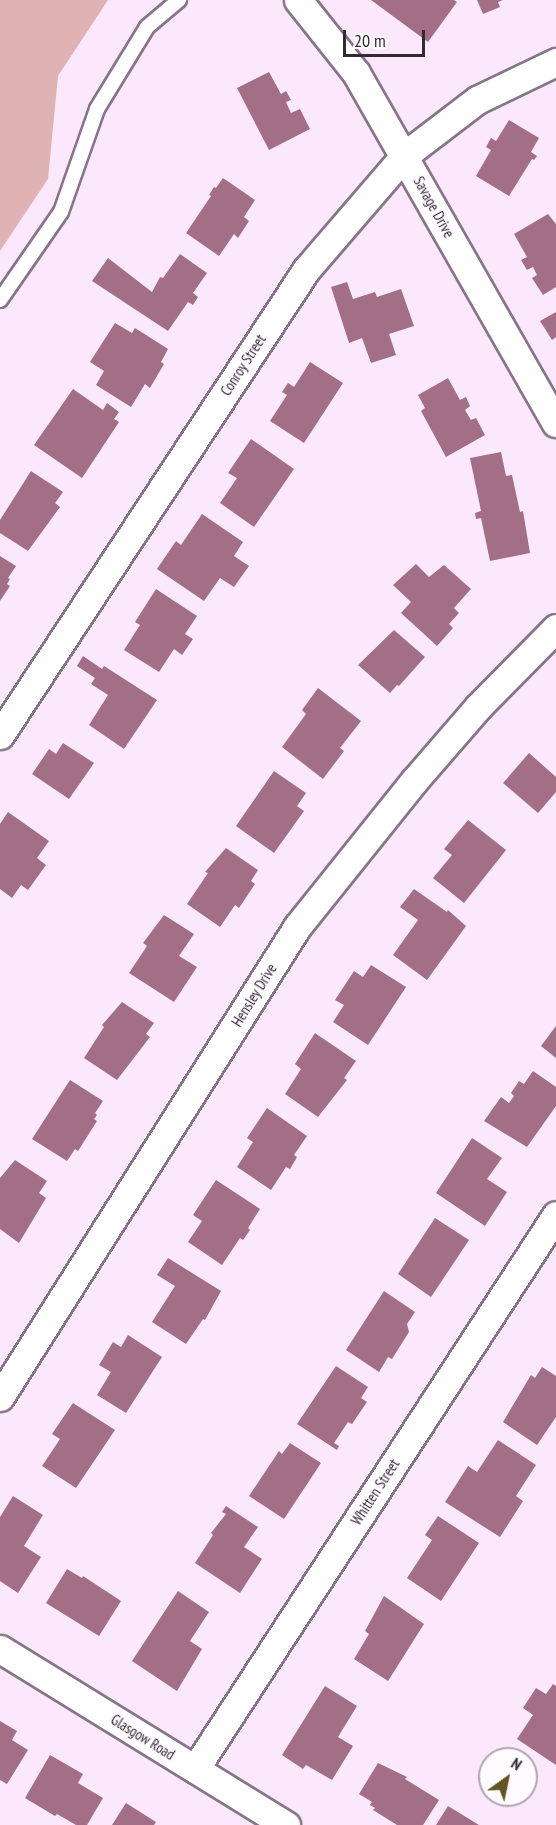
<!DOCTYPE html>
<style>
body{margin:0}
#map{position:relative;width:556px;height:1825px;overflow:hidden;background:#fbe8fc;font-family:"PT Sans Narrow",sans-serif}
div>[style]{position:absolute}
.green>*{inset:0;background:#dfb2b3}
.building>*{inset:0;background:#a26f87}
.roads{filter:drop-shadow(2px 0 #867588) drop-shadow(-2px 0 #867588) drop-shadow(0 2px #867588) drop-shadow(0 -2px #867588)}
.service>*{height:14px;margin:-7px;padding:0 7px;transform-origin:7px;border-radius:7px;background:#fff}
.minor>*{height:27px;margin:-13.5px;padding:0 13.5px;transform-origin:13.5px;border-radius:13.5px;background:#fff}
span{translate:-50% -50%;white-space:nowrap;text-align:center;line-height:1.15;-webkit-text-stroke:4.5px #fffbff;paint-order:stroke}
.street-label{font-size:15px;color:#322b33}
.north{position:absolute;left:478px;top:1747px;width:60px;height:60px;box-sizing:border-box;background:#fffbff;border:2px solid #ada8ad;border-radius:50%;rotate:33deg;font-size:16px;font-weight:700;line-height:24px;text-align:center;color:#322b33}
.north::after{content:'';display:block;margin:auto;width:21px;height:27px;background:#615622;clip-path:polygon(50% 0,100% 100%,50% 72%,0 100%)}
.scale{position:absolute;left:343px;top:30px;width:82px;height:27px;box-sizing:border-box;border:3px solid #322b33;border-top:0;padding-left:8px;font-size:18px;line-height:21px;white-space:nowrap;color:#322b33;-webkit-text-stroke:4px #fffbff;paint-order:stroke}
</style>
<div id="map">
<div class="green">
<i style="clip-path:polygon(0 0,108px 0,58px 76px,48px 179px,0 251px)"></i>
</div>
<div class="building">
<i style="clip-path:polygon(371px 0,454px 0,457px 2px,428px 42px)"></i>
<i style="clip-path:polygon(477px 0,503px 0,498px 2px,500px 7px,483px 14px)"></i>
<i style="clip-path:polygon(269px 72px,281px 94px,286px 91px,291px 100px,286px 102px,291px 113px,300px 109px,310px 129px,269px 150px,237px 88px)"></i>
<i style="clip-path:polygon(509px 120px,539px 138px,531px 152px,537px 156px,534px 160px,532px 159px,509px 196px,476px 176px,491px 150px,486px 147px,491px 138px,496px 141px)"></i>
<i style="clip-path:polygon(223px 178px,255px 200px,244px 217px,249px 221px,238px 238px,234px 234px,219px 256px,186px 233px,211px 196px,209px 195px,214px 187px,216px 188px)"></i>
<i style="clip-path:polygon(548px 214px,556px 224px,556px 287px,543px 295px,532px 278px,537px 275px,533px 267px,527px 270px,521px 260px,527px 257px,514px 234px)"></i>
<i style="clip-path:polygon(180px 254px,207px 273px,193px 293px,198px 297px,193px 305px,188px 302px,168px 331px,92px 281px,108px 258px,152px 292px,160px 277px,163px 278px)"></i>
<i style="clip-path:polygon(347px 282px,353px 299px,375px 292px,377px 297px,401px 289px,414px 326px,389px 334px,396px 355px,371px 363px,362px 338px,349px 343px,331px 287px)"></i>
<i style="clip-path:polygon(556px 312px,556px 337px,552px 340px,540px 321px)"></i>
<i style="clip-path:polygon(115px 323px,132px 333px,135px 328px,168px 349px,161px 362px,164px 364px,150px 388px,145px 384px,131px 407px,96px 385px,104px 371px,90px 362px)"></i>
<i style="clip-path:polygon(310px 362px,343px 383px,304px 443px,270px 421px,287px 395px,282px 392px,288px 383px,294px 387px)"></i>
<i style="clip-path:polygon(448px 378px,460px 400px,466px 397px,470px 406px,465px 410px,471px 420px,476px 418px,485px 435px,446px 457px,421px 411px,425px 408px,418px 395px)"></i>
<i style="clip-path:polygon(73px 389px,103px 410px,107px 403px,119px 412px,114px 419px,119px 422px,82px 478px,34px 445px)"></i>
<i style="clip-path:polygon(251px 439px,294px 469px,254px 527px,220px 503px,237px 478px,228px 473px)"></i>
<i style="clip-path:polygon(501px 452px,506px 476px,512px 475px,520px 512px,523px 511px,530px 553px,490px 561px,481px 518px,476px 519px,475px 513px,481px 511px,470px 458px)"></i>
<i style="clip-path:polygon(31px 471px,63px 492px,55px 503px,60px 507px,28px 551px,0 533px,0 520px)"></i>
<i style="clip-path:polygon(202px 514px,243px 542px,234px 556px,249px 566px,234px 587px,220px 578px,204px 601px,157px 569px,176px 541px,181px 545px)"></i>
<i style="clip-path:polygon(0 556px,16px 566px,8px 578px,10px 579px,7px 584px,10px 586px,0 601px)"></i>
<i style="clip-path:polygon(416px 564px,429px 577px,444px 565px,471px 589px,454px 608px,459px 613px,449px 624px,453px 628px,437px 646px,401px 613px,411px 602px,393px 585px)"></i>
<i style="clip-path:polygon(156px 589px,197px 616px,185px 634px,193px 639px,182px 655px,174px 649px,159px 672px,124px 650px,140px 625px,135px 622px)"></i>
<i style="clip-path:polygon(394px 630px,425px 657px,399px 686px,397px 685px,390px 693px,358px 665px)"></i>
<i style="clip-path:polygon(83px 656px,102px 669px,104px 666px,157px 700px,124px 749px,89px 725px,108px 695px,91px 684px,95px 678px,77px 666px)"></i>
<i style="clip-path:polygon(318px 688px,361px 721px,340px 748px,344px 751px,323px 779px,282px 747px,306px 714px,302px 710px)"></i>
<i style="clip-path:polygon(63px 743px,94px 763px,69px 799px,32px 774px,49px 749px,56px 754px)"></i>
<i style="clip-path:polygon(529px 753px,556px 777px,556px 792px,538px 813px,503px 783px)"></i>
<i style="clip-path:polygon(274px 771px,306px 793px,297px 806px,304px 811px,274px 853px,236px 826px)"></i>
<i style="clip-path:polygon(8px 812px,49px 841px,37px 858px,46px 865px,28px 890px,21px 885px,12px 898px,0 889px,0 824px)"></i>
<i style="clip-path:polygon(468px 820px,506px 850px,464px 903px,433px 878px,452px 855px,444px 849px)"></i>
<i style="clip-path:polygon(226px 848px,258px 870px,251px 881px,255px 884px,239px 908px,235px 905px,220px 927px,187px 904px,208px 873px,205px 872px)"></i>
<i style="clip-path:polygon(414px 889px,447px 912px,448px 910px,466px 926px,427px 980px,393px 955px,418px 920px,400px 907px)"></i>
<i style="clip-path:polygon(164px 915px,194px 934px,179px 956px,197px 967px,174px 1002px,129px 973px,147px 946px,143px 943px)"></i>
<i style="clip-path:polygon(371px 965px,406px 987px,368px 1045px,333px 1022px,344px 1005px,335px 1000px,354px 971px,363px 977px)"></i>
<i style="clip-path:polygon(122px 1002px,154px 1023px,146px 1034px,150px 1037px,117px 1080px,84px 1058px,104px 1027px,102px 1025px)"></i>
<i style="clip-path:polygon(556px 1026px,556px 1058px,541px 1046px)"></i>
<i style="clip-path:polygon(315px 1033px,356px 1061px,344px 1078px,347px 1080px,318px 1117px,285px 1094px,301px 1069px,295px 1064px)"></i>
<i style="clip-path:polygon(533px 1071px,556px 1087px,556px 1106px,527px 1147px,484px 1121px,501px 1097px,509px 1103px,514px 1096px,511px 1093px,519px 1081px,524px 1084px)"></i>
<i style="clip-path:polygon(70px 1080px,103px 1101px,95px 1113px,97px 1115px,94px 1119px,97px 1121px,78px 1151px,75px 1149px,67px 1161px,32px 1139px)"></i>
<i style="clip-path:polygon(267px 1108px,307px 1136px,294px 1155px,297px 1157px,290px 1169px,286px 1167px,271px 1190px,237px 1167px,253px 1142px,247px 1138px)"></i>
<i style="clip-path:polygon(472px 1138px,502px 1158px,487px 1179px,507px 1192px,485px 1226px,436px 1193px)"></i>
<i style="clip-path:polygon(15px 1160px,47px 1181px,39px 1193px,46px 1198px,19px 1243px,0 1229px,0 1178px)"></i>
<i style="clip-path:polygon(216px 1180px,260px 1209px,248px 1228px,250px 1230px,243px 1240px,240px 1238px,222px 1265px,188px 1242px,202px 1221px,193px 1215px)"></i>
<i style="clip-path:polygon(435px 1218px,469px 1240px,431px 1297px,398px 1274px)"></i>
<i style="clip-path:polygon(168px 1258px,221px 1291px,205px 1320px,203px 1319px,186px 1344px,152px 1322px,175px 1286px,157px 1275px)"></i>
<i style="clip-path:polygon(384px 1291px,415px 1312px,407px 1324px,409px 1332px,392px 1359px,388px 1357px,379px 1372px,346px 1350px)"></i>
<i style="clip-path:polygon(128px 1335px,162px 1357px,126px 1413px,97px 1395px,111px 1372px,99px 1365px,113px 1342px,121px 1347px)"></i>
<i style="clip-path:polygon(336px 1366px,368px 1387px,361px 1398px,367px 1402px,352px 1424px,348px 1422px,334px 1443px,339px 1446px,337px 1450px,297px 1424px)"></i>
<i style="clip-path:polygon(542px 1367px,556px 1376px,556px 1417px,537px 1445px,503px 1422px,531px 1375px,535px 1378px)"></i>
<i style="clip-path:polygon(73px 1403px,115px 1430px,76px 1488px,42px 1466px,60px 1439px,52px 1434px)"></i>
<i style="clip-path:polygon(498px 1440px,536px 1465px,516px 1496px,523px 1501px,500px 1537px,445px 1502px,468px 1466px,477px 1472px)"></i>
<i style="clip-path:polygon(290px 1443px,321px 1463px,284px 1519px,249px 1496px,279px 1451px,282px 1454px)"></i>
<i style="clip-path:polygon(13px 1496px,43px 1515px,24px 1546px,41px 1557px,18px 1593px,0 1581px,0 1517px)"></i>
<i style="clip-path:polygon(226px 1506px,258px 1527px,244px 1547px,262px 1559px,240px 1593px,195px 1563px,213px 1535px,211px 1533px,226px 1514px,222px 1512px)"></i>
<i style="clip-path:polygon(438px 1516px,479px 1543px,441px 1601px,407px 1578px,432px 1540px,425px 1535px)"></i>
<i style="clip-path:polygon(67px 1569px,82px 1578px,83px 1576px,121px 1601px,99px 1636px,46px 1603px)"></i>
<i style="clip-path:polygon(178px 1591px,209px 1612px,190px 1641px,202px 1649px,177px 1691px,132px 1661px)"></i>
<i style="clip-path:polygon(384px 1596px,424px 1624px,388px 1681px,354px 1659px,369px 1634px,365px 1631px)"></i>
<i style="clip-path:polygon(553px 1684px,556px 1686px,556px 1765px,517px 1739px,533px 1715px,523px 1708px,536px 1688px,546px 1694px)"></i>
<i style="clip-path:polygon(325px 1686px,357px 1706px,338px 1737px,353px 1746px,332px 1780px,306px 1765px,303px 1769px,282px 1755px)"></i>
<i style="clip-path:polygon(0 1721px,17px 1731px,12px 1740px,28px 1750px,7px 1784px,0 1780px)"></i>
<i style="clip-path:polygon(50px 1755px,83px 1774px,78px 1783px,103px 1798px,87px 1825px,76px 1825px,57px 1814px,55px 1816px,25px 1798px)"></i>
<i style="clip-path:polygon(378px 1763px,407px 1777px,405px 1779px,439px 1800px,423px 1825px,397px 1825px,373px 1810px,375px 1808px,370px 1805px,372px 1802px,359px 1794px)"></i>
<i style="clip-path:polygon(126px 1803px,156px 1822px,154px 1825px,112px 1825px)"></i>
<i style="clip-path:polygon(448px 1806px,479px 1825px,436px 1825px)"></i>
</div>
<div class="roads">
<div class="service">
<i style="left:0;top:300px;width:107px;rotate:-55.3deg"></i>
<i style="left:61px;top:212px;width:109px;rotate:-70.7deg"></i>
<i style="left:97px;top:109px;width:96px;rotate:-58.6deg"></i>
<i style="left:147px;top:27px;width:42px;rotate:-40.2deg"></i>
</div>
<div class="minor">
<i style="left:298px;top:0;width:93px;rotate:51.5deg"></i>
<i style="left:356px;top:73px;width:403px;rotate:60.3deg"></i>
<i style="left:0;top:735px;width:557px;rotate:-56.65deg"></i>
<i style="left:306px;top:270px;width:152px;rotate:-49.3deg"></i>
<i style="left:405px;top:155px;width:91px;rotate:-37.4deg"></i>
<i style="left:477px;top:100px;width:88px;rotate:-25.7deg"></i>
<i style="left:0;top:1397px;width:556px;rotate:-57.71deg"></i>
<i style="left:297px;top:927px;width:187px;rotate:-51.3deg"></i>
<i style="left:414px;top:781px;width:98px;rotate:-49.1deg"></i>
<i style="left:478px;top:707px;width:111px;rotate:-45.4deg"></i>
<i style="left:0;top:1649px;width:336px;rotate:31.6deg"></i>
<i style="left:195px;top:1769px;width:661px;rotate:-56.91deg"></i>
</div>
</div>
<div class="street-label">
<span style="left:434px;top:207px;rotate:61deg">Savage Drive</span>
<span style="left:243px;top:365px;rotate:-57deg">Conroy Street</span>
<span style="left:254px;top:995px;rotate:-58deg">Hensley Drive</span>
<span style="left:375px;top:1492px;rotate:-57deg">Whitten Street</span>
<span style="left:143px;top:1737px;rotate:32deg">Glasgow Road</span>
</div>
<div class="north">N</div>
<div class="scale">20 m</div>
</div>
